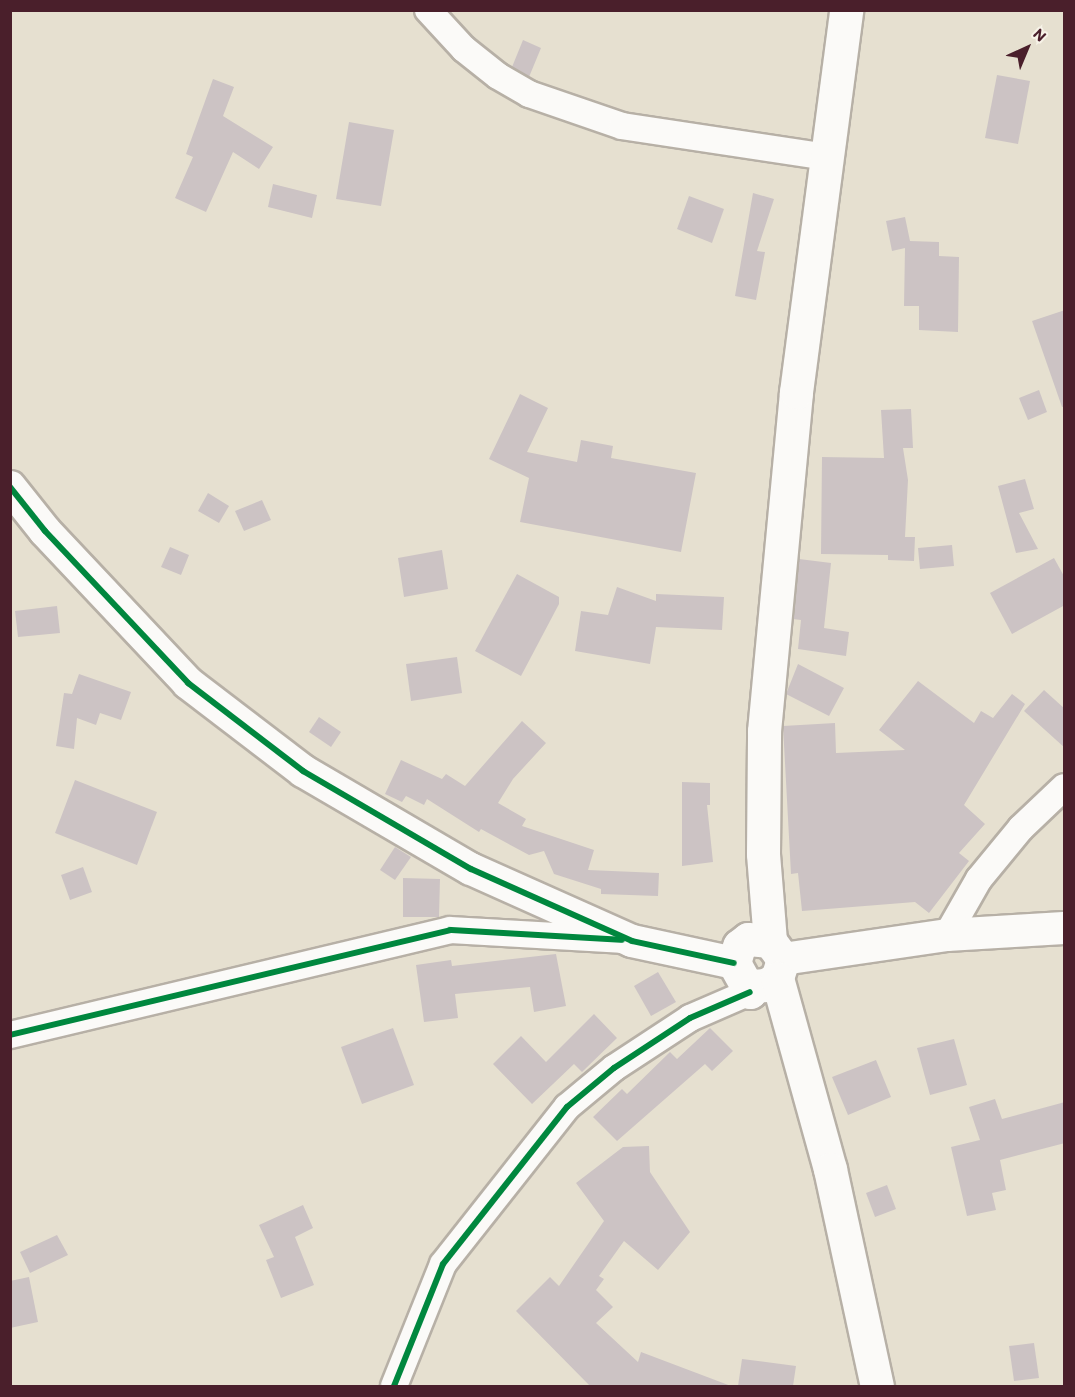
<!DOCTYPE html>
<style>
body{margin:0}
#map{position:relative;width:1075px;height:1397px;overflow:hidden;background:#e6e0d0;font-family:Itim,sans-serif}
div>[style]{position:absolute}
.building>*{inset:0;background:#ccc3c4}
.roads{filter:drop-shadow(2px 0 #b7b0a6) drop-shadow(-2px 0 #b7b0a6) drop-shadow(0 2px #b7b0a6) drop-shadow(0 -2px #b7b0a6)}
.minor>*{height:26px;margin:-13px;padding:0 13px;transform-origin:13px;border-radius:13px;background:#fbfaf8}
.tertiary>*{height:32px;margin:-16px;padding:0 16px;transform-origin:16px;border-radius:16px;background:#fbfaf8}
.secondary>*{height:33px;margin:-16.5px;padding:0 16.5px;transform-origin:16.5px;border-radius:16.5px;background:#fbfaf8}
.cycleway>*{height:6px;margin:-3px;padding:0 3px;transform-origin:3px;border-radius:3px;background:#00873e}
span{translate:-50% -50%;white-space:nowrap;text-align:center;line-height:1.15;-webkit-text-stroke:4.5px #f7f3e8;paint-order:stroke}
.frame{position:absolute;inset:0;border:12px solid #4a1f2b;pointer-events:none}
.north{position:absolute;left:997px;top:18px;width:60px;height:60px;-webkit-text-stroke:4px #f7f3e8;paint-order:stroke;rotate:44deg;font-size:16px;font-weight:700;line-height:24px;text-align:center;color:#4a1f2b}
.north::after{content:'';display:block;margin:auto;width:21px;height:27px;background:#4a1f2b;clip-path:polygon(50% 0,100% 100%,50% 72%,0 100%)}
</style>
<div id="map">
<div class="building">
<i style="clip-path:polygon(523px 40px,541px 48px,529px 77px,512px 67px)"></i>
<i style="clip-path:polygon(997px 75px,1030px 81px,1018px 144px,985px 138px)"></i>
<i style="clip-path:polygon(213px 79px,234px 87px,223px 116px,273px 147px,259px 169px,233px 152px,206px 212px,175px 198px,193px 157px,186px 154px)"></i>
<i style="clip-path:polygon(349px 122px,394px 130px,381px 206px,336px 199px)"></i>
<i style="clip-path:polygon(273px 184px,317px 195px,312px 218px,268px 207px)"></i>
<i style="clip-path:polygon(753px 193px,774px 199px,757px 251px,765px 252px,756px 300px,735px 296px)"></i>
<i style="clip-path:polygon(689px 196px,724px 209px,712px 243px,677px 229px)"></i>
<i style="clip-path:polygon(905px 217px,910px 241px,939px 242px,939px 256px,959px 257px,958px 332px,919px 330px,919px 306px,904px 306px,905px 248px,892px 251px,886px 221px)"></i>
<i style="clip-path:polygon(1065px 310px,1065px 406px,1062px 407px,1032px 321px)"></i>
<i style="clip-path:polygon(1039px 390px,1047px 412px,1028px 420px,1019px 398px)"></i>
<i style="clip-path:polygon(520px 394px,548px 408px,527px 452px,577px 462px,581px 440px,613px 446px,611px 458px,696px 473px,681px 552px,520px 522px,529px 478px,489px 459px)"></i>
<i style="clip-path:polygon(911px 409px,913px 448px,903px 448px,908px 480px,905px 537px,915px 537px,914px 561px,888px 560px,888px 555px,821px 554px,822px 457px,884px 458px,881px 410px)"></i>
<i style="clip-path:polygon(1025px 479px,1034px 509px,1019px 513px,1038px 549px,1016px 553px,998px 486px)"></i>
<i style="clip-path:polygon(208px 493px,229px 506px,219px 523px,198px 511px)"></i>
<i style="clip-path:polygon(262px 500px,271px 520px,244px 531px,235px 511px)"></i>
<i style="clip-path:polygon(952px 545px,954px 566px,920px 569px,918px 548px)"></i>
<i style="clip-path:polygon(170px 547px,189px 555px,181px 575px,161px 567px)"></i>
<i style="clip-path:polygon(442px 550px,448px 589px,404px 597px,398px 558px)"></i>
<i style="clip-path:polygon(1054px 558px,1065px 578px,1065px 605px,1012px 634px,990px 593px)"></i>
<i style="clip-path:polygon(799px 559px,831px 563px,824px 628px,849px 632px,846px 656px,798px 649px,801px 620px,793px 619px)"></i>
<i style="clip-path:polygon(517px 574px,559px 597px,559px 604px,521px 676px,475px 651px)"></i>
<i style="clip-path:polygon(617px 587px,656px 601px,656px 594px,724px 597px,722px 630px,656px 627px,650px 664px,575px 651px,581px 611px,608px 615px)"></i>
<i style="clip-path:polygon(57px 606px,60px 633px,18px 637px,15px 611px)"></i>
<i style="clip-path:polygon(457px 657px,462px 693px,411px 701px,406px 664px)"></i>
<i style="clip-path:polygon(798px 664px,844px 688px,829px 716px,786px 694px)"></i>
<i style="clip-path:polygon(79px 674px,131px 692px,121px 720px,100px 713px,96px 725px,77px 718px,74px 749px,56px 746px,64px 693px,72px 694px)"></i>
<i style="clip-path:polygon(918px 681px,974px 723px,981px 711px,993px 718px,1012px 694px,1025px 704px,964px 805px,985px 824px,959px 853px,969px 861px,929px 913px,915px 902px,802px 911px,798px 873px,791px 874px,783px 726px,835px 723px,836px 753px,905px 750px,879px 730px)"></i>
<i style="clip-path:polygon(1044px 690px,1065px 709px,1065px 748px,1024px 711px)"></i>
<i style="clip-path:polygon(319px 717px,341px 732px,331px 747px,309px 732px)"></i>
<i style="clip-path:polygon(522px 721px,546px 743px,513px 779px,498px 803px,526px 819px,522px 826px,594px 850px,588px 870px,659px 873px,658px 896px,601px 894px,601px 889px,554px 874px,544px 851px,529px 855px,481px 829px,479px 832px,427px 799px,424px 805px,406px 796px,402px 802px,385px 794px,401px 760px,442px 779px,446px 774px,465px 786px)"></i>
<i style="clip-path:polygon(75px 780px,157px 812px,137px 865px,55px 833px)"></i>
<i style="clip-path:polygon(682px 782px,710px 783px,710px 805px,707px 805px,713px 862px,682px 866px)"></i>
<i style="clip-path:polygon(395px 847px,411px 857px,395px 880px,380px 870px)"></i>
<i style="clip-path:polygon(83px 867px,92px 892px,70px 900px,61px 875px)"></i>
<i style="clip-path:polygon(403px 878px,440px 879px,439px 917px,403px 917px)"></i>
<i style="clip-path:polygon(556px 954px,566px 1006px,534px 1012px,530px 987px,455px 994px,458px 1018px,424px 1022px,416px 965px,451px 960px,452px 966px)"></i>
<i style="clip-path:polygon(658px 972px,676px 1002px,651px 1016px,634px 986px)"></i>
<i style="clip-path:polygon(594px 1014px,617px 1038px,582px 1072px,574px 1064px,532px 1104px,493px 1064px,521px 1036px,546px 1062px)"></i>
<i style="clip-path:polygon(393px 1028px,414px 1085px,362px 1104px,341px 1047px)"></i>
<i style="clip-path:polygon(710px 1028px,733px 1051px,712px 1071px,705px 1064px,617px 1141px,593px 1117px,622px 1089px,627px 1094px,670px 1052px,677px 1059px)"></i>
<i style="clip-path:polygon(954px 1039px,967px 1085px,930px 1095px,917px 1048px)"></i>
<i style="clip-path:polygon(876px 1060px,891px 1097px,848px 1115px,832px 1077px)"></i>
<i style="clip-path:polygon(995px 1099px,1002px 1119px,1065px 1102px,1065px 1143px,1000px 1160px,1006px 1190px,992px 1193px,996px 1210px,967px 1216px,951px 1147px,980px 1140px,969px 1107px)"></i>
<i style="clip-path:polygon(649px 1146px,650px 1172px,690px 1232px,658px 1270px,624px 1241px,599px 1276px,604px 1279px,596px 1290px,613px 1307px,596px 1323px,638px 1362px,641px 1352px,731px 1386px,590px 1386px,516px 1311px,550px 1277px,559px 1286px,604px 1221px,576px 1183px,623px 1147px)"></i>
<i style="clip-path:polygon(887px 1185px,896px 1209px,875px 1217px,866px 1193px)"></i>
<i style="clip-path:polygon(303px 1205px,313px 1228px,295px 1237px,314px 1285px,281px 1298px,266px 1260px,274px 1257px,259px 1225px)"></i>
<i style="clip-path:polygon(57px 1235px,68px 1255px,30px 1273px,20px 1252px)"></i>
<i style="clip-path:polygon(29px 1277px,38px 1322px,10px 1328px,10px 1281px)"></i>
<i style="clip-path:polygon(1034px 1343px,1039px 1378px,1014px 1381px,1009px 1346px)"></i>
<i style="clip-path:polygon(742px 1359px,796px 1366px,793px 1386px,738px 1386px)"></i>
</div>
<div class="roads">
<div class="minor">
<i style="left:428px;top:10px;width:53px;rotate:47.3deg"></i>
<i style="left:464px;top:49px;width:43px;rotate:38.5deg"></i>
<i style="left:498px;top:76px;width:36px;rotate:30deg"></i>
<i style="left:529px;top:94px;width:98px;rotate:19deg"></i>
<i style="left:622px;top:126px;width:207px;rotate:8.6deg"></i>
<i style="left:947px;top:935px;width:64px;rotate:-60.3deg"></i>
<i style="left:979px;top:879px;width:66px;rotate:-50.5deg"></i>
<i style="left:1021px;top:828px;width:59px;rotate:-43.6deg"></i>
<i style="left:10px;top:1035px;width:452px;rotate:-13.4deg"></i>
<i style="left:450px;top:930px;width:171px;rotate:3.3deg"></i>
<i style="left:394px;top:1386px;width:131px;rotate:-68.1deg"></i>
<i style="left:443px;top:1264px;width:200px;rotate:-51.7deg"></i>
<i style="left:567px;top:1107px;width:61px;rotate:-39.7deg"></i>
<i style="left:614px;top:1068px;width:91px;rotate:-33.3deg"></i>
<i style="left:690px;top:1018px;width:65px;rotate:-23.4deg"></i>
</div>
<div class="tertiary">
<i style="left:10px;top:487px;width:56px;rotate:51.5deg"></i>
<i style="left:45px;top:531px;width:209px;rotate:46.7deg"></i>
<i style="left:188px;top:683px;width:145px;rotate:37.4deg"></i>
<i style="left:303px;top:771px;width:194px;rotate:30.3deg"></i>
<i style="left:471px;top:869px;width:176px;rotate:24.1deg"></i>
<i style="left:632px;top:941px;width:104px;rotate:12.2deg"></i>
<i style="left:783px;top:959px;width:166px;rotate:-8.3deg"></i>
<i style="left:947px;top:935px;width:117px;rotate:-3.4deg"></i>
</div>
<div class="secondary">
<i style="left:770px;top:941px;width:22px;rotate:-175deg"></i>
<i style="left:748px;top:939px;width:11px;rotate:142deg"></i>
<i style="left:739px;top:946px;width:18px;rotate:106deg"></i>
<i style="left:734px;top:963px;width:33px;rotate:61deg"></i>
<i style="left:750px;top:992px;width:6px;rotate:-72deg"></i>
<i style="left:752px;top:986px;width:14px;rotate:-4deg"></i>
<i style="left:766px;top:985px;width:13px;rotate:-32deg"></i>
<i style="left:777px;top:978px;width:20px;rotate:-72deg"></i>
<i style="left:783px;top:959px;width:22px;rotate:-126deg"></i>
<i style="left:770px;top:941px;width:87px;rotate:-94.6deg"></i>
<i style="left:763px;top:854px;width:123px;rotate:-89.5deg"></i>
<i style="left:764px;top:731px;width:341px;rotate:-84.6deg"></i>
<i style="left:796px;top:392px;width:385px;rotate:-82.5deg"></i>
<i style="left:777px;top:978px;width:198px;rotate:74.5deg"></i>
<i style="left:830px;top:1169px;width:222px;rotate:77.8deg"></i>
</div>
</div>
<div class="cycleway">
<i style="left:10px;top:487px;width:56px;rotate:51.5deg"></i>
<i style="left:45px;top:531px;width:209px;rotate:46.7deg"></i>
<i style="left:188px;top:683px;width:145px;rotate:37.4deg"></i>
<i style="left:303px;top:771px;width:194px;rotate:30.3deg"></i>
<i style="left:471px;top:869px;width:176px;rotate:24.1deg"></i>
<i style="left:632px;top:941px;width:104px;rotate:12.2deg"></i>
<i style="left:10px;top:1035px;width:452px;rotate:-13.4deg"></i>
<i style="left:450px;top:930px;width:172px;rotate:3.3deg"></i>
<i style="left:394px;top:1386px;width:131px;rotate:-68.1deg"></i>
<i style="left:443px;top:1264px;width:200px;rotate:-51.7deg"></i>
<i style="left:567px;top:1107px;width:61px;rotate:-39.7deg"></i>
<i style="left:614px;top:1068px;width:91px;rotate:-33.3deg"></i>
<i style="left:690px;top:1018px;width:65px;rotate:-23.4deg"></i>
</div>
<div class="frame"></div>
<div class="north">N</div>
</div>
